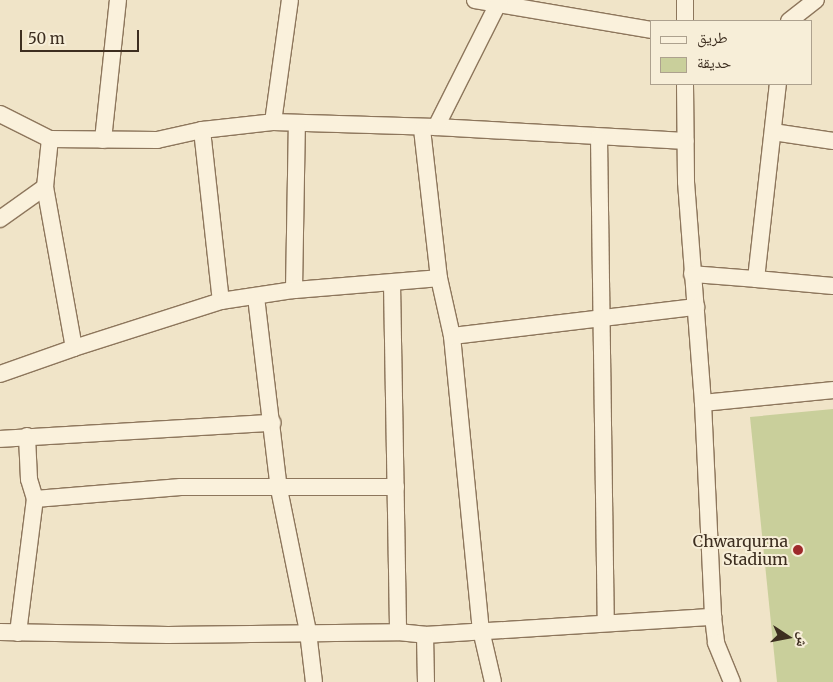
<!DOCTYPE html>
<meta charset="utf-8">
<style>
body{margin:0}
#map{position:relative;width:833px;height:682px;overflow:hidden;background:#f0e4c8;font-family:Merriweather,"Noto Naskh Arabic",serif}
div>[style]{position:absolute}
.green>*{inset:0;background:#c9cf9b}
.roads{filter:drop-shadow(1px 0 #8d765c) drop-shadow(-1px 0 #8d765c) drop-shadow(0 1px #8d765c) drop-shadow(0 -1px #8d765c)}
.street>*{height:16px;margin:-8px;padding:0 8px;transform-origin:8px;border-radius:8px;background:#faf1dc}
.dots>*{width:14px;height:14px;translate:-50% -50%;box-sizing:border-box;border:2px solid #f7eed8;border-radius:50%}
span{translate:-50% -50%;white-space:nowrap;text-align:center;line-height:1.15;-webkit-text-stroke:4px #f7eed8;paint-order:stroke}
.poi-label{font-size:16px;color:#3d2e20}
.right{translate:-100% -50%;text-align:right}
.legend{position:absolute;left:650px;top:20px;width:162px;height:65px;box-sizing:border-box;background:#f7eed8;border:1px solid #ada18e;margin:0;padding:6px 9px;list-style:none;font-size:15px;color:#3d2e20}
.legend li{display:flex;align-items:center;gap:10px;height:25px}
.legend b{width:25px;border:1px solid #ada18e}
.north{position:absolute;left:763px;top:612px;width:50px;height:50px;-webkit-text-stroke:4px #f7eed8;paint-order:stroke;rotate:101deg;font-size:14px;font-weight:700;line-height:20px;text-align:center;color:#3d2e20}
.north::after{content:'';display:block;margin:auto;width:18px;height:22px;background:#3d2e20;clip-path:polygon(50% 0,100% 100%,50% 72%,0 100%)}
.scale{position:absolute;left:20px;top:30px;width:119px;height:22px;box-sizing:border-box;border:2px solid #3d2e20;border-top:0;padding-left:6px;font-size:15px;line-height:18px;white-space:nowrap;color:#3d2e20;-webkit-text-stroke:4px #f7eed8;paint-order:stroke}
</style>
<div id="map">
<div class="green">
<i style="clip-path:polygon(833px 409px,833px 682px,777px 682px,750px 417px)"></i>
</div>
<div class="roads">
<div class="street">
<i style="left:475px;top:0;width:180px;rotate:9.6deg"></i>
<i style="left:685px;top:21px;width:21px;rotate:-90deg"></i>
<i style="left:789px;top:21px;width:34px;rotate:-38deg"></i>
<i style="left:685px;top:84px;width:98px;rotate:89.4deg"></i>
<i style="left:686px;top:182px;width:222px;rotate:85.6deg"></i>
<i style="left:703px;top:403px;width:214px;rotate:87.3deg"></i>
<i style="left:713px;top:617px;width:26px;rotate:83deg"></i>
<i style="left:716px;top:643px;width:42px;rotate:67.7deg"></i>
<i style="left:0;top:114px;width:56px;rotate:26.6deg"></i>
<i style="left:50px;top:139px;width:107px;rotate:0.5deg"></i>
<i style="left:157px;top:140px;width:46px;rotate:-12.5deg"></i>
<i style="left:202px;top:130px;width:71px;rotate:-6.4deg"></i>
<i style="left:273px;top:122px;width:163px;rotate:1.8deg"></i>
<i style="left:436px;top:127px;width:250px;rotate:3.2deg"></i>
<i style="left:273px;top:122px;width:123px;rotate:-82.1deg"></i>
<i style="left:436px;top:127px;width:142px;rotate:-63.3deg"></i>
<i style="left:422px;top:129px;width:150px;rotate:83.5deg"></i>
<i style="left:439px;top:278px;width:59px;rotate:77.4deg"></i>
<i style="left:452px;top:336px;width:295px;rotate:84.4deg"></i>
<i style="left:481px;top:630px;width:53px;rotate:77deg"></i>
<i style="left:202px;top:130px;width:172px;rotate:83.7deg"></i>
<i style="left:773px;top:132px;width:61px;rotate:8.5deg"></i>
<i style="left:599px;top:137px;width:485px;rotate:89.2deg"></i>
<i style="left:103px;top:140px;width:141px;rotate:-83.9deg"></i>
<i style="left:0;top:219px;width:55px;rotate:-35.4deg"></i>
<i style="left:692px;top:274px;width:64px;rotate:4.5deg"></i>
<i style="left:756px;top:279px;width:196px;rotate:-83.6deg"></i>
<i style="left:756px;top:279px;width:77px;rotate:5.2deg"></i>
<i style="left:392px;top:283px;width:349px;rotate:89deg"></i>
<i style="left:294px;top:290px;width:165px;rotate:-89deg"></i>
<i style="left:256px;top:297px;width:193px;rotate:83.2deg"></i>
<i style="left:279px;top:489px;width:146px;rotate:78.5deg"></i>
<i style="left:308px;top:632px;width:50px;rotate:83.2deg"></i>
<i style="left:452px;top:336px;width:246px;rotate:-6.8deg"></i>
<i style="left:74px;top:348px;width:154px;rotate:-17.7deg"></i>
<i style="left:221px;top:301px;width:74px;rotate:-8.6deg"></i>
<i style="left:294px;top:290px;width:145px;rotate:-4.7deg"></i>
<i style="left:0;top:374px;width:78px;rotate:-19.4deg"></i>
<i style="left:74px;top:348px;width:164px;rotate:-100.2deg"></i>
<i style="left:45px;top:187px;width:48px;rotate:-84.1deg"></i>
<i style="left:703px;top:403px;width:131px;rotate:-5.7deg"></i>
<i style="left:0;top:439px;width:273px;rotate:-3.4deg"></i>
<i style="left:35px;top:499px;width:146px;rotate:-4.7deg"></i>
<i style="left:181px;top:487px;width:215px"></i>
<i style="left:0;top:632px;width:168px;rotate:1deg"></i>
<i style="left:168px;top:635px;width:230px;rotate:-0.7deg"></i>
<i style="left:398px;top:632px;width:27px;rotate:6deg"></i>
<i style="left:425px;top:635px;width:289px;rotate:-3.6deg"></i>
<i style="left:18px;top:633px;width:135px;rotate:-82.8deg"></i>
<i style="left:35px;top:499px;width:21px;rotate:-107deg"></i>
<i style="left:29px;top:479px;width:43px;rotate:-92.7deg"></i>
<i style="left:425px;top:635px;width:47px;rotate:88.8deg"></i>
</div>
</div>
<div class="dots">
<i style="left:798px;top:550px;background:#9e2a2b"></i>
</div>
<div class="poi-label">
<span class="right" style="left:788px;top:550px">Chwarqurna<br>Stadium</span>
</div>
<ul class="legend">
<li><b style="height:6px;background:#faf1dc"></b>طريق</li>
<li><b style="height:14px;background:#c9cf9b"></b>حديقة</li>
</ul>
<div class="north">ش</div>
<div class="scale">50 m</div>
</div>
